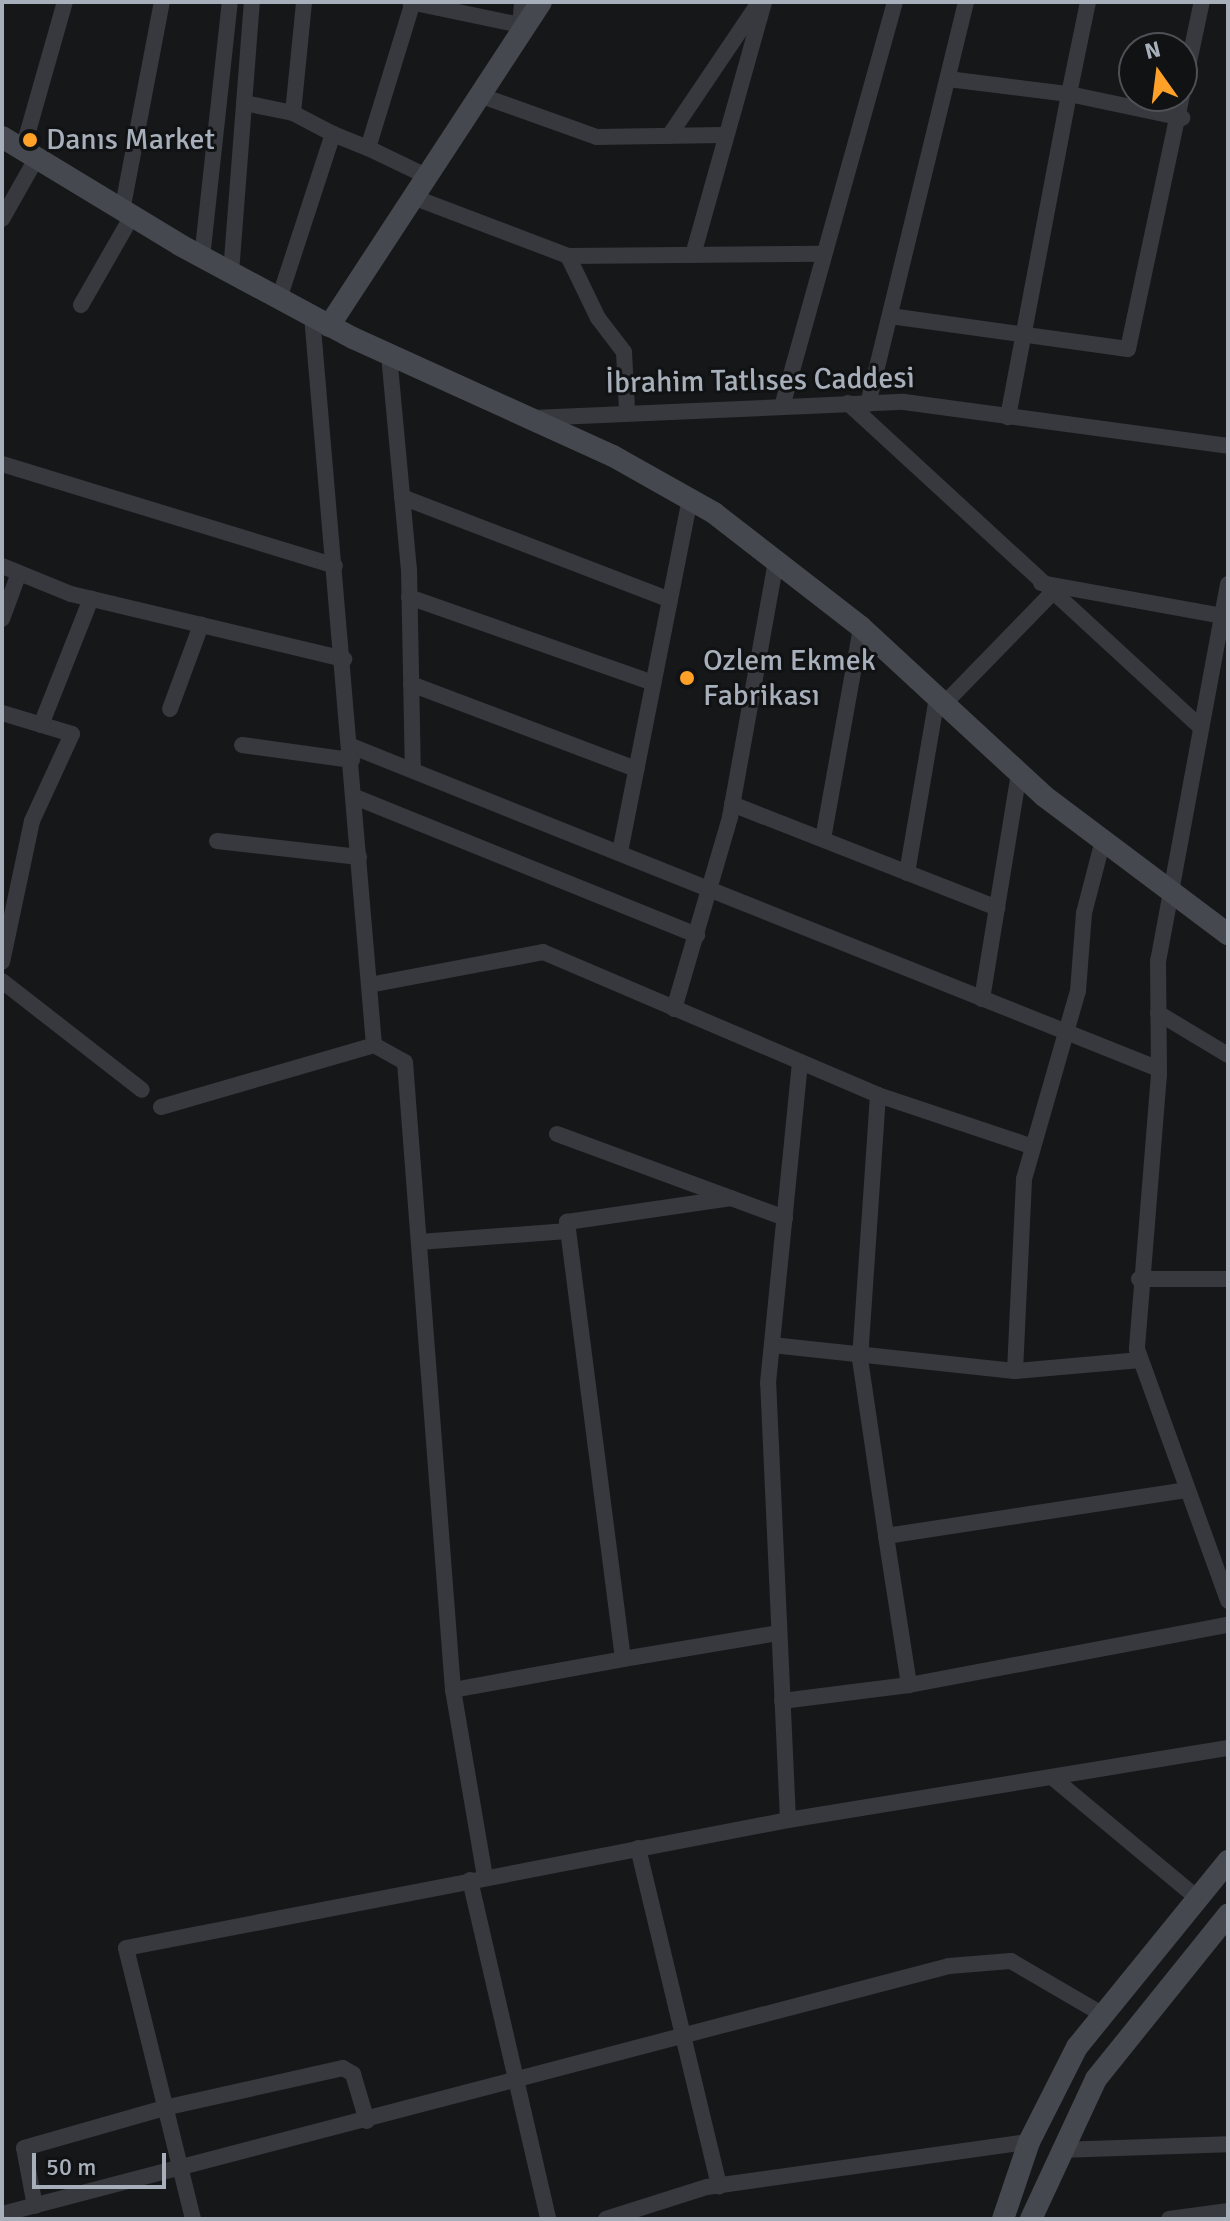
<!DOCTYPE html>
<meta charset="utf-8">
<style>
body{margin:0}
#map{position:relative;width:1230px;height:2221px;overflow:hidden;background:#161719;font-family:Signika,sans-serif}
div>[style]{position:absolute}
.street>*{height:16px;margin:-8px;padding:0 8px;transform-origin:8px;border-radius:8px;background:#37393e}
.secondary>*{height:22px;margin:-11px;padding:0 11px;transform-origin:11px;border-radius:11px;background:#45484e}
.dots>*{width:22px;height:22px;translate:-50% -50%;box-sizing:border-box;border:4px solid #111214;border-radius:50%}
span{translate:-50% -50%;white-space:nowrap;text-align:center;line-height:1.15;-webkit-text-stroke:6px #111214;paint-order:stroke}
.poi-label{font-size:30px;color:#a7afba}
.left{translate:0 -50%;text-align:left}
.street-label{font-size:30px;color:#a7afba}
.frame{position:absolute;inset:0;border:4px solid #a7afba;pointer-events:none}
.north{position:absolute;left:1118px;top:32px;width:80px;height:80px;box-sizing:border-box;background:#111214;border:2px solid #4d5156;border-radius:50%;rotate:346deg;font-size:22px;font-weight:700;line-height:32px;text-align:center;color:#a7afba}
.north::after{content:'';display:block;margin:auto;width:28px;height:36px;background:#ffa128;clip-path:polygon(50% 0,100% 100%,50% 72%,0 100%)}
.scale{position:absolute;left:32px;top:2153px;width:134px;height:36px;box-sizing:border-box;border:4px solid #a7afba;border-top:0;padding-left:10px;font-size:24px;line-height:28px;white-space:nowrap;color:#a7afba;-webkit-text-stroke:6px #111214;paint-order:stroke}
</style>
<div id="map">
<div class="street">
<i style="left:410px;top:2px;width:117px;rotate:11.8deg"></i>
<i style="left:1088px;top:2px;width:94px;rotate:101.7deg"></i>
<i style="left:1069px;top:94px;width:116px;rotate:11.9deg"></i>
<i style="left:520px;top:26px;width:24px;rotate:-85deg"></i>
<i style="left:948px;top:79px;width:122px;rotate:7.1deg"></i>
<i style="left:1069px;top:94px;width:329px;rotate:100.7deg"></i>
<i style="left:479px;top:95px;width:125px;rotate:19.6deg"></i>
<i style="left:597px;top:137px;width:125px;rotate:-0.9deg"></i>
<i style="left:244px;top:103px;width:50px;rotate:11.5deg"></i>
<i style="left:293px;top:113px;width:112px;rotate:-84.3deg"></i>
<i style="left:293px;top:113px;width:45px;rotate:27.7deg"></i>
<i style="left:669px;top:136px;width:159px;rotate:-56deg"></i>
<i style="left:368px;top:148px;width:62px;rotate:25.7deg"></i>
<i style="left:23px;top:149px;width:153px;rotate:-74.1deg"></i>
<i style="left:413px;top:197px;width:166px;rotate:20.8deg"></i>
<i style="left:568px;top:256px;width:254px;rotate:-0.5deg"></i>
<i style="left:122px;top:211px;width:213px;rotate:-79.2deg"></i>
<i style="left:2px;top:219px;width:69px;rotate:-60.5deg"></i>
<i style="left:693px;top:255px;width:263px;rotate:-74.3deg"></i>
<i style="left:568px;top:256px;width:69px;rotate:64.2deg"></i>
<i style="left:598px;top:318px;width:43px;rotate:52.6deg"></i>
<i style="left:624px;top:352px;width:58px;rotate:87deg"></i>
<i style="left:202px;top:258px;width:258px;rotate:-83.8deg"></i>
<i style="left:231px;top:273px;width:272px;rotate:-85.6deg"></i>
<i style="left:279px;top:299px;width:174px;rotate:-71.9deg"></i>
<i style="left:333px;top:134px;width:38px;rotate:22deg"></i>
<i style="left:368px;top:148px;width:153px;rotate:-72.9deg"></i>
<i style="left:81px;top:305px;width:103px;rotate:-60.2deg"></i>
<i style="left:890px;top:316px;width:240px;rotate:7.9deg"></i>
<i style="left:1128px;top:349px;width:355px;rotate:-78deg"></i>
<i style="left:389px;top:355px;width:215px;rotate:84.7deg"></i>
<i style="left:409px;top:569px;width:201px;rotate:88.9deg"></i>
<i style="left:783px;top:403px;width:416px;rotate:-74.4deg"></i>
<i style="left:848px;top:403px;width:478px;rotate:42.6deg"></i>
<i style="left:868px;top:404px;width:414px;rotate:-76.3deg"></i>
<i style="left:533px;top:418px;width:371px;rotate:-2.5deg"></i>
<i style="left:904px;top:402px;width:327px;rotate:7.7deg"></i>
<i style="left:2px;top:464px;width:348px;rotate:17deg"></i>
<i style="left:402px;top:497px;width:287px;rotate:21deg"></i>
<i style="left:2px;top:566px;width:74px;rotate:22.1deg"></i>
<i style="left:71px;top:594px;width:281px;rotate:13.4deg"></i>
<i style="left:1041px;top:583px;width:184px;rotate:10.3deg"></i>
<i style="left:1228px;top:584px;width:383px;rotate:100.5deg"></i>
<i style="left:1158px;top:961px;width:113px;rotate:89.5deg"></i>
<i style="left:1159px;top:1074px;width:276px;rotate:94.6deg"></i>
<i style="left:1137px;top:1349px;width:268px;rotate:70.1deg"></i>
<i style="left:409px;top:597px;width:259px;rotate:19.4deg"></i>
<i style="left:2px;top:619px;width:49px;rotate:-69.7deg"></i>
<i style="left:411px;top:684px;width:241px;rotate:20.7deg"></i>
<i style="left:944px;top:704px;width:153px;rotate:-45.8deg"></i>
<i style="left:170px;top:709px;width:90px;rotate:-69.7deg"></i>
<i style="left:2px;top:713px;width:73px;rotate:16.7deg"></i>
<i style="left:72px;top:734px;width:96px;rotate:114.7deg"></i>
<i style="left:32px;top:821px;width:144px;rotate:102deg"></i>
<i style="left:41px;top:725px;width:136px;rotate:-68.4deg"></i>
<i style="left:242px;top:745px;width:111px;rotate:7.8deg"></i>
<i style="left:351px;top:746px;width:870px;rotate:21.79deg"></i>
<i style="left:355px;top:797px;width:369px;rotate:22deg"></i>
<i style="left:732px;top:804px;width:285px;rotate:21.4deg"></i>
<i style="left:823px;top:839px;width:215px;rotate:-79.8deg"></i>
<i style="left:217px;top:841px;width:143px;rotate:6.4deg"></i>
<i style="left:620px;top:852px;width:360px;rotate:-78.8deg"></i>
<i style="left:907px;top:873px;width:178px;rotate:-80.3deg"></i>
<i style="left:2px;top:981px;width:177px;rotate:37.9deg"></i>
<i style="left:369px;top:985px;width:177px;rotate:-10.7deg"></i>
<i style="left:543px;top:952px;width:364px;rotate:23.1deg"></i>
<i style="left:878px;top:1095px;width:163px;rotate:18.5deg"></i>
<i style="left:982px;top:999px;width:229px;rotate:-80.7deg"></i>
<i style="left:674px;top:1009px;width:200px;rotate:-73.7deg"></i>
<i style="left:730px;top:817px;width:260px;rotate:-79.8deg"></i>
<i style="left:1158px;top:1013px;width:82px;rotate:31deg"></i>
<i style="left:374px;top:1045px;width:35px;rotate:29deg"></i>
<i style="left:405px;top:1062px;width:630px;rotate:85.63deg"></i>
<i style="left:878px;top:1095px;width:265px;rotate:93.9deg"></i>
<i style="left:860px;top:1359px;width:179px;rotate:81.6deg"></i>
<i style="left:886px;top:1536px;width:305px;rotate:-8.7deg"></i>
<i style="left:161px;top:1107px;width:222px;rotate:-16.2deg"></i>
<i style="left:374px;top:1045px;width:732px;rotate:-94.86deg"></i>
<i style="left:557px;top:1134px;width:243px;rotate:20.2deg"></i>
<i style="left:419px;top:1242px;width:149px;rotate:-4.2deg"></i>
<i style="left:1139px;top:1279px;width:89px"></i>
<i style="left:772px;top:1345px;width:244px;rotate:6.1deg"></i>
<i style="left:1015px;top:1371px;width:126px;rotate:-5deg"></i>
<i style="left:1015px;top:1371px;width:192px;rotate:-87.3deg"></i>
<i style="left:1024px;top:1179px;width:196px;rotate:-74deg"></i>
<i style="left:1078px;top:991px;width:78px;rotate:-85.6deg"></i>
<i style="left:1084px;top:913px;width:75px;rotate:-75.4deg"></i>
<i style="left:886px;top:1536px;width:151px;rotate:81.2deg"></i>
<i style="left:623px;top:1659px;width:158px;rotate:-9.5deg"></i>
<i style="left:782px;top:1701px;width:128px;rotate:-7.2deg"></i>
<i style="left:909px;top:1685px;width:325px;rotate:-10.7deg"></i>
<i style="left:1052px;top:1777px;width:189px;rotate:39.8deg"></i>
<i style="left:788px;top:1820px;width:437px;rotate:-92.6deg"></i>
<i style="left:768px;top:1383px;width:323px;rotate:-84.3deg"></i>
<i style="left:638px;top:1848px;width:348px;rotate:76.5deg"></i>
<i style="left:485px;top:1877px;width:190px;rotate:-99.7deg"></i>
<i style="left:453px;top:1690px;width:173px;rotate:-10.3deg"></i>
<i style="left:623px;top:1659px;width:441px;rotate:-97.3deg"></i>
<i style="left:567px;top:1222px;width:166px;rotate:-8.3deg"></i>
<i style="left:470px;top:1880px;width:348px;rotate:77deg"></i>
<i style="left:1060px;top:2150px;width:168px;rotate:-2deg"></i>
<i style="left:35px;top:2206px;width:59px;rotate:-100.7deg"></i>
<i style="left:24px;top:2148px;width:146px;rotate:-15.9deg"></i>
<i style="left:164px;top:2108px;width:183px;rotate:-12.6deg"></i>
<i style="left:343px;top:2068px;width:12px;rotate:31deg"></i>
<i style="left:353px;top:2074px;width:49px;rotate:73.4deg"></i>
<i style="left:2px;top:2214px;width:979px;rotate:-14.68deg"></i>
<i style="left:949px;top:1966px;width:62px;rotate:-4.6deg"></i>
<i style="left:1011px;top:1961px;width:103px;rotate:30.3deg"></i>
<i style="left:193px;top:2219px;width:279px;rotate:-103.9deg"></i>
<i style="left:126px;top:1948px;width:674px;rotate:-10.94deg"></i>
<i style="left:788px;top:1820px;width:446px;rotate:-9.3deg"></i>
<i style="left:606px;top:2219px;width:106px;rotate:-17.6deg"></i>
<i style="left:707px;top:2187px;width:325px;rotate:-8deg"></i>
<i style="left:1169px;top:2219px;width:60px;rotate:-7.7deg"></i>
</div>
<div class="secondary">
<i style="left:2px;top:137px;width:208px;rotate:31.2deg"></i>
<i style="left:180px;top:245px;width:196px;rotate:28.3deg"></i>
<i style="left:353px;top:338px;width:286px;rotate:24.4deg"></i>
<i style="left:613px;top:456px;width:116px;rotate:29.4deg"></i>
<i style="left:714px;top:513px;width:186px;rotate:37.8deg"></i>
<i style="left:861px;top:627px;width:249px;rotate:42.7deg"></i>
<i style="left:1044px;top:796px;width:230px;rotate:36.9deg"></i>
<i style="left:329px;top:326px;width:387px;rotate:-56.8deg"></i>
<i style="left:1003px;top:2219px;width:81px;rotate:-71.3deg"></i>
<i style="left:1029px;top:2142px;width:106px;rotate:-63.2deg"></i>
<i style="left:1077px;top:2047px;width:240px;rotate:-50.9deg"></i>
<i style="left:1031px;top:2219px;width:154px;rotate:-65.1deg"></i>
<i style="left:1096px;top:2079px;width:211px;rotate:-51.2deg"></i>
</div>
<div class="dots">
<i style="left:30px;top:140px;background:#ffa128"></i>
<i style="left:687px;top:678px;background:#ffa128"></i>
</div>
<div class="poi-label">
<span class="left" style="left:46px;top:140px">Danıs Market</span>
<span class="left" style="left:703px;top:678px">Ozlem Ekmek<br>Fabrikası</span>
</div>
<div class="street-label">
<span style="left:760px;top:381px;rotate:-1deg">İbrahim Tatlıses Caddesi</span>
</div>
<div class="frame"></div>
<div class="north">N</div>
<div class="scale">50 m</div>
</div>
